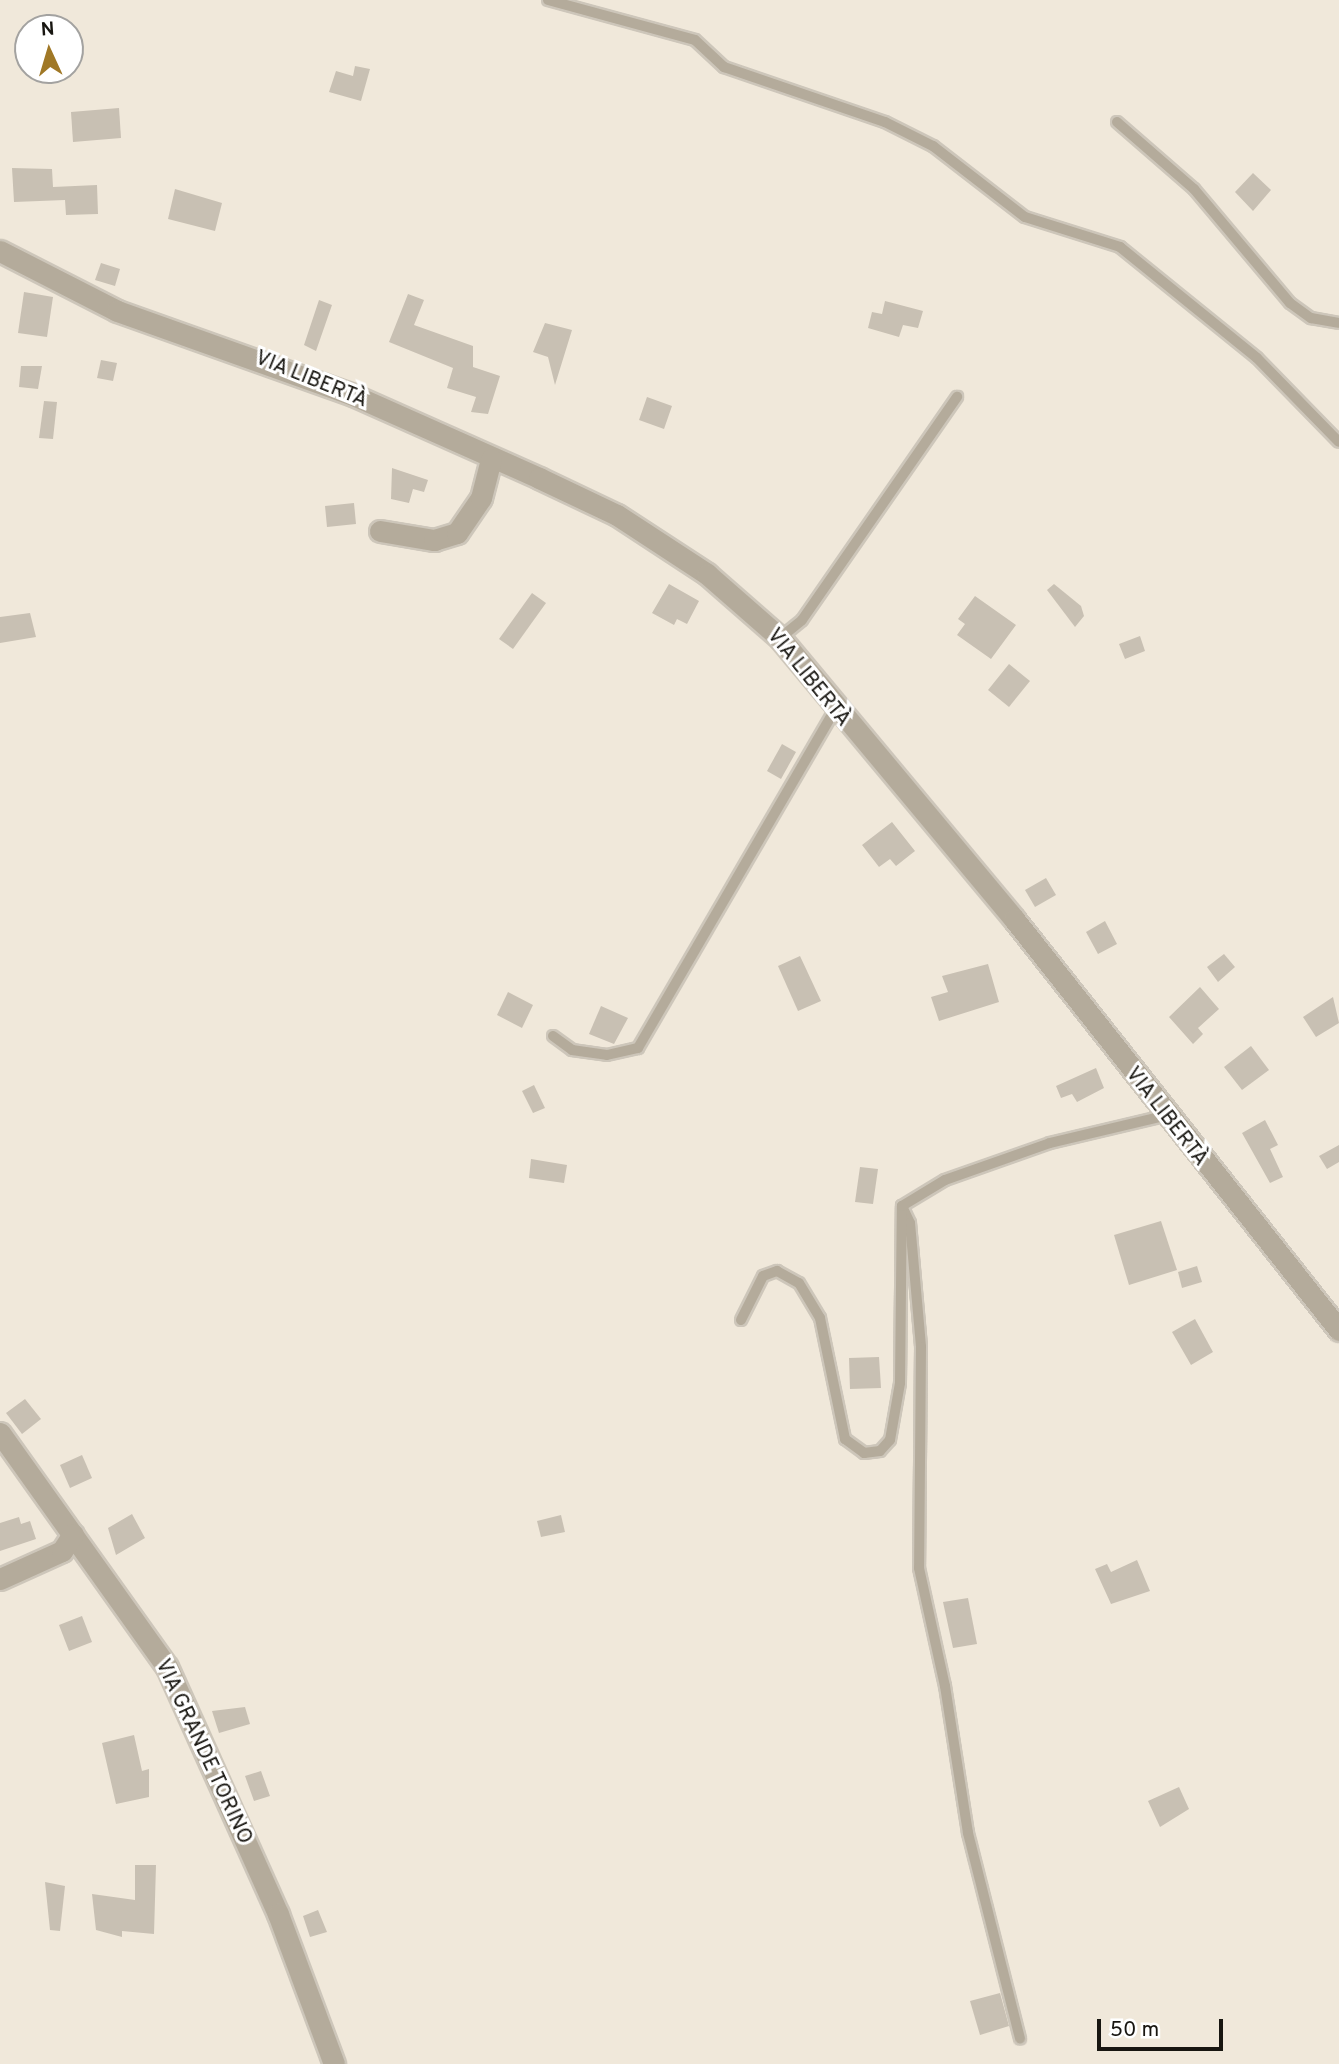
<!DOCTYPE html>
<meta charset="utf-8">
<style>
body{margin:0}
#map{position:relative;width:1339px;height:2064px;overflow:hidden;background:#f0e8da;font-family:Overpass,sans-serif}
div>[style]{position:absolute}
.building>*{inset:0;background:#c8c0b3}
.roads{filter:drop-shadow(2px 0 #cdc6ba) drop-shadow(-2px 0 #cdc6ba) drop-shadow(0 2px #cdc6ba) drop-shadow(0 -2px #cdc6ba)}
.lane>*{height:10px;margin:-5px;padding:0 5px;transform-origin:5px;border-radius:5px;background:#b4ab9b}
.street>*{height:21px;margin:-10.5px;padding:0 10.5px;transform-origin:10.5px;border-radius:10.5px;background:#b4ab9b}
span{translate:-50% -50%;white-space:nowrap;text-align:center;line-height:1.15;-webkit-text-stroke:6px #fff;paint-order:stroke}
.street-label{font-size:21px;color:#181611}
.north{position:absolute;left:14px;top:14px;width:70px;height:70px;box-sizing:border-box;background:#fff;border:2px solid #a3a2a0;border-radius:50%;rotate:356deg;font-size:19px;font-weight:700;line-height:28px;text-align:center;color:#181611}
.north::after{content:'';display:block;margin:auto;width:24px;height:32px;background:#a07826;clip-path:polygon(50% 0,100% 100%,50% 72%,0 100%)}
.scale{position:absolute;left:1097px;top:2019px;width:126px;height:32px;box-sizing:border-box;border:4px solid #181611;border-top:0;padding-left:9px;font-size:21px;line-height:24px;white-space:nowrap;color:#181611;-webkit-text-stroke:5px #fff;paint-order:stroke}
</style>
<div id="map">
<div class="building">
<i style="clip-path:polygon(355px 66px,370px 69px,361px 101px,329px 92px,336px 71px,353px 76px)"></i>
<i style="clip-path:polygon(119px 108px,121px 138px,73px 142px,71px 112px)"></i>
<i style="clip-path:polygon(12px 168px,52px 169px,53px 187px,97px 185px,98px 214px,66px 215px,65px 200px,14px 202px)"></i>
<i style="clip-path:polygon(1253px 173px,1271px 190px,1253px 211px,1235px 192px)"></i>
<i style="clip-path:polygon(175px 189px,222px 203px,215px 231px,168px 219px)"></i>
<i style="clip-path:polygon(101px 263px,120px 269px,115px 286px,95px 280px)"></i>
<i style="clip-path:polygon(24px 292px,53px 297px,47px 337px,18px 333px)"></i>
<i style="clip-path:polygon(408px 294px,424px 300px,414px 325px,473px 346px,473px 367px,500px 376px,488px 414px,471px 412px,476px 397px,447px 388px,453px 368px,389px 342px)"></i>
<i style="clip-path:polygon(319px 300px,332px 305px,316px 351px,304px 345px)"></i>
<i style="clip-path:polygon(885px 301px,923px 311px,918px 328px,903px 325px,899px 337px,868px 328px,872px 312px,882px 314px)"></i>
<i style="clip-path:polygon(545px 323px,572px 330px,555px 385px,548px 357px,533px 352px)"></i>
<i style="clip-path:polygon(101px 360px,117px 363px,113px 381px,97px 378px)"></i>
<i style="clip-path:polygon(21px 366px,42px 366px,38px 389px,19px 387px)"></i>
<i style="clip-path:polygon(647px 397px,672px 406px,664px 429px,639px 420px)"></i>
<i style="clip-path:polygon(44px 401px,57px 402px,53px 439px,39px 438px)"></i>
<i style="clip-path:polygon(392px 468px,428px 480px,424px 492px,413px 489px,409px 503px,391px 499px)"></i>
<i style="clip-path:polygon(354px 503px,356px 524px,327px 527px,325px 506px)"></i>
<i style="clip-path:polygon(669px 584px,699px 601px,687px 624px,677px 619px,674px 625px,652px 613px)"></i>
<i style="clip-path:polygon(1054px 584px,1081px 606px,1084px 616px,1075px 627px,1047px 590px)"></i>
<i style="clip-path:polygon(532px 593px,546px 603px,513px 649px,499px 639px)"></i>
<i style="clip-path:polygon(975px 596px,1016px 625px,991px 659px,957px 635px,965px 624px,958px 619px)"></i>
<i style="clip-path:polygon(30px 613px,36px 637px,0 643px,0 617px)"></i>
<i style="clip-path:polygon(1140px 636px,1145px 651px,1125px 659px,1119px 644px)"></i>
<i style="clip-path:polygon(1009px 664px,1030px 681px,1009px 707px,988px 690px)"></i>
<i style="clip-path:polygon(782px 744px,796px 752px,781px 779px,767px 771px)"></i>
<i style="clip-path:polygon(892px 822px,915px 851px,896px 866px,890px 859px,879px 867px,862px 845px)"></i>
<i style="clip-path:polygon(1046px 878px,1056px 895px,1035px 907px,1025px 890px)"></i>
<i style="clip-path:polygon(1105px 921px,1117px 944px,1098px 954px,1086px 932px)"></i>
<i style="clip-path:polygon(1224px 954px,1235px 967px,1218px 982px,1207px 967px)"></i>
<i style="clip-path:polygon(800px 956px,821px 1001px,798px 1011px,778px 966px)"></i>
<i style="clip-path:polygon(988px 964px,999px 1002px,939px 1021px,931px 997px,948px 992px,942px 976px)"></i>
<i style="clip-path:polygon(1200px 987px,1219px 1009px,1198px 1028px,1203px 1034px,1193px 1044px,1169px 1017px)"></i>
<i style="clip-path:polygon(508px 992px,533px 1005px,522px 1028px,497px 1015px)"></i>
<i style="clip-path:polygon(1333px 997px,1339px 1023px,1316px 1037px,1303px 1017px)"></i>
<i style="clip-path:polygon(601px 1006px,628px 1018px,614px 1044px,589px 1034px)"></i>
<i style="clip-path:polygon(1251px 1046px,1269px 1070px,1242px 1090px,1224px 1067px)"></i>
<i style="clip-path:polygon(1096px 1068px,1104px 1088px,1077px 1102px,1072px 1094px,1061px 1098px,1056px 1086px)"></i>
<i style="clip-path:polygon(534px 1085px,545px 1108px,533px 1113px,522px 1091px)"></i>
<i style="clip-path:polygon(1265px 1120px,1278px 1145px,1270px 1149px,1283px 1177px,1270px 1183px,1242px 1133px)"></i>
<i style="clip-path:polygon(1339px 1145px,1339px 1162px,1327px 1169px,1319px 1156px)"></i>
<i style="clip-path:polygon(531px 1159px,567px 1165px,564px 1183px,529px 1178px)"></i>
<i style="clip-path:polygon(860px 1167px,878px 1169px,873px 1204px,855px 1202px)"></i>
<i style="clip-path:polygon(1161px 1221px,1177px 1270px,1129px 1285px,1114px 1235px)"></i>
<i style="clip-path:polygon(1197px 1266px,1202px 1282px,1182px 1288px,1178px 1272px)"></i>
<i style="clip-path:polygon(1195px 1319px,1213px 1352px,1191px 1365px,1172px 1332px)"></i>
<i style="clip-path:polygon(879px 1357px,881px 1388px,850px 1389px,849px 1358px)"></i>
<i style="clip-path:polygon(25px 1399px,41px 1419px,22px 1434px,6px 1413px)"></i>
<i style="clip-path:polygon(82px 1455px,92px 1478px,70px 1488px,60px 1465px)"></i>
<i style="clip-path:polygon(132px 1514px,145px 1538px,116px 1555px,108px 1528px)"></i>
<i style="clip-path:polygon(561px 1515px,565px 1532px,541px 1537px,537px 1521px)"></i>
<i style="clip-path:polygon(19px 1517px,21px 1524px,30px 1521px,36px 1539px,0 1551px,0 1523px)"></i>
<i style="clip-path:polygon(1137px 1560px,1150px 1591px,1111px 1604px,1095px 1569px,1107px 1564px,1111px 1572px)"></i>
<i style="clip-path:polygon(968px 1598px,977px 1644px,953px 1648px,943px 1602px)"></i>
<i style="clip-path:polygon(82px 1616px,92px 1642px,69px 1651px,59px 1625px)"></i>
<i style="clip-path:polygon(245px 1707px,250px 1724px,219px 1733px,212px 1711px)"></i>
<i style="clip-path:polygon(134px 1735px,142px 1771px,149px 1769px,149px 1797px,116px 1804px,102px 1743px)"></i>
<i style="clip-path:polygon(261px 1771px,270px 1796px,254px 1801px,245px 1776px)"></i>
<i style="clip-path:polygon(1179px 1787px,1189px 1809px,1160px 1827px,1148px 1801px)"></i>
<i style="clip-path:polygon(135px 1865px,156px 1865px,154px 1934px,122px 1931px,122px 1937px,96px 1930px,92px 1894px,135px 1900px)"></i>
<i style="clip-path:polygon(45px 1882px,65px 1886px,60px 1931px,50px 1930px)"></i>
<i style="clip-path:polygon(318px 1910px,327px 1932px,310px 1937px,303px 1916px)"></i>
<i style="clip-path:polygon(1000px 1993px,1009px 2026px,980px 2035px,970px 2001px)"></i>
</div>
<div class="roads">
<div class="lane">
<i style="left:548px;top:0;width:152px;rotate:15.2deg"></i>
<i style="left:695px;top:40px;width:40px;rotate:43deg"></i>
<i style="left:724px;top:67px;width:170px;rotate:18.9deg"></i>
<i style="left:885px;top:122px;width:54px;rotate:26.6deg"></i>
<i style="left:933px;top:146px;width:116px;rotate:37.7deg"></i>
<i style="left:1025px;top:217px;width:100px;rotate:17.5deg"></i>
<i style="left:1120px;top:247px;width:176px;rotate:39deg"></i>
<i style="left:1257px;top:358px;width:117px;rotate:45.7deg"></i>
<i style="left:1117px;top:122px;width:102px;rotate:41deg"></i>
<i style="left:1194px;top:189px;width:149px;rotate:49.9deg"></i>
<i style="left:1290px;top:303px;width:26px;rotate:36deg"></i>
<i style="left:1311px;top:318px;width:28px;rotate:10deg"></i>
<i style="left:780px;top:638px;width:28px;rotate:-39deg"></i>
<i style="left:802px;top:620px;width:272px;rotate:-55.2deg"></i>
<i style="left:553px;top:1036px;width:24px;rotate:36deg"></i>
<i style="left:572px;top:1050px;width:35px;rotate:8deg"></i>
<i style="left:607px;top:1055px;width:32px;rotate:-13deg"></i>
<i style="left:638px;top:1048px;width:390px;rotate:-59.8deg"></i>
<i style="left:902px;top:1206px;width:19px;rotate:65deg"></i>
<i style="left:910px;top:1223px;width:124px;rotate:84.9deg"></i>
<i style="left:921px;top:1347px;width:221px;rotate:90.5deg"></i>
<i style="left:919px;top:1568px;width:121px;rotate:77.6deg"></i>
<i style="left:945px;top:1686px;width:149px;rotate:81.1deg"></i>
<i style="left:968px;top:1833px;width:212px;rotate:75.8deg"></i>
<i style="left:741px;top:1320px;width:49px;rotate:-63.4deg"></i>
<i style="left:763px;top:1276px;width:15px;rotate:-20deg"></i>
<i style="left:777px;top:1271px;width:25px;rotate:29deg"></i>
<i style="left:799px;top:1283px;width:41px;rotate:59deg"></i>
<i style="left:820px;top:1318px;width:124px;rotate:78.3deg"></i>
<i style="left:845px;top:1439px;width:24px;rotate:36deg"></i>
<i style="left:864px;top:1453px;width:16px;rotate:-7deg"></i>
<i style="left:880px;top:1451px;width:15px;rotate:-48deg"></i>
<i style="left:890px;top:1440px;width:58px;rotate:-80deg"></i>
<i style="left:900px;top:1383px;width:177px;rotate:-89.4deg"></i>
<i style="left:902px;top:1206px;width:50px;rotate:-31.2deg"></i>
<i style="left:945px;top:1180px;width:111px;rotate:-19.4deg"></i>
<i style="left:1050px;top:1143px;width:117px;rotate:-13.3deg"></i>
</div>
<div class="street">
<i style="left:0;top:251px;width:131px;rotate:27.1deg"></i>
<i style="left:117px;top:311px;width:251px;rotate:19.6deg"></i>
<i style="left:353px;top:395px;width:204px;rotate:24deg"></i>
<i style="left:539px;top:478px;width:86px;rotate:25.4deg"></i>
<i style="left:617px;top:515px;width:108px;rotate:33.2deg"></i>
<i style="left:707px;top:574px;width:97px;rotate:41.2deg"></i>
<i style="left:780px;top:638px;width:366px;rotate:50.2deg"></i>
<i style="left:1014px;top:919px;width:524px;rotate:51.66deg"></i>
<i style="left:380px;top:531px;width:55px;rotate:9.5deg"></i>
<i style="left:434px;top:540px;width:24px;rotate:-17deg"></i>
<i style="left:457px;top:533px;width:42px;rotate:-55.6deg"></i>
<i style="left:481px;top:498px;width:40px;rotate:-75.6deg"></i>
<i style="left:0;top:1433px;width:287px;rotate:54.5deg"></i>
<i style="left:167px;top:1667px;width:271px;rotate:65.8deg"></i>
<i style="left:278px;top:1914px;width:160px;rotate:69.5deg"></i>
<i style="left:0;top:1579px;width:68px;rotate:-24.3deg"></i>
<i style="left:62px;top:1551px;width:20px;rotate:-57deg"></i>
</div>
</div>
<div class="street-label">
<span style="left:311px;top:380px;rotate:22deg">VIA LIBERTÀ</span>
<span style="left:808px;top:678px;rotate:51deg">VIA LIBERTÀ</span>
<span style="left:1166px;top:1117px;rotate:52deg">VIA LIBERTÀ</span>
<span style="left:203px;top:1752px;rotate:65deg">VIA GRANDE TORINO</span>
</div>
<div class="north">N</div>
<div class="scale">50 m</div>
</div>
